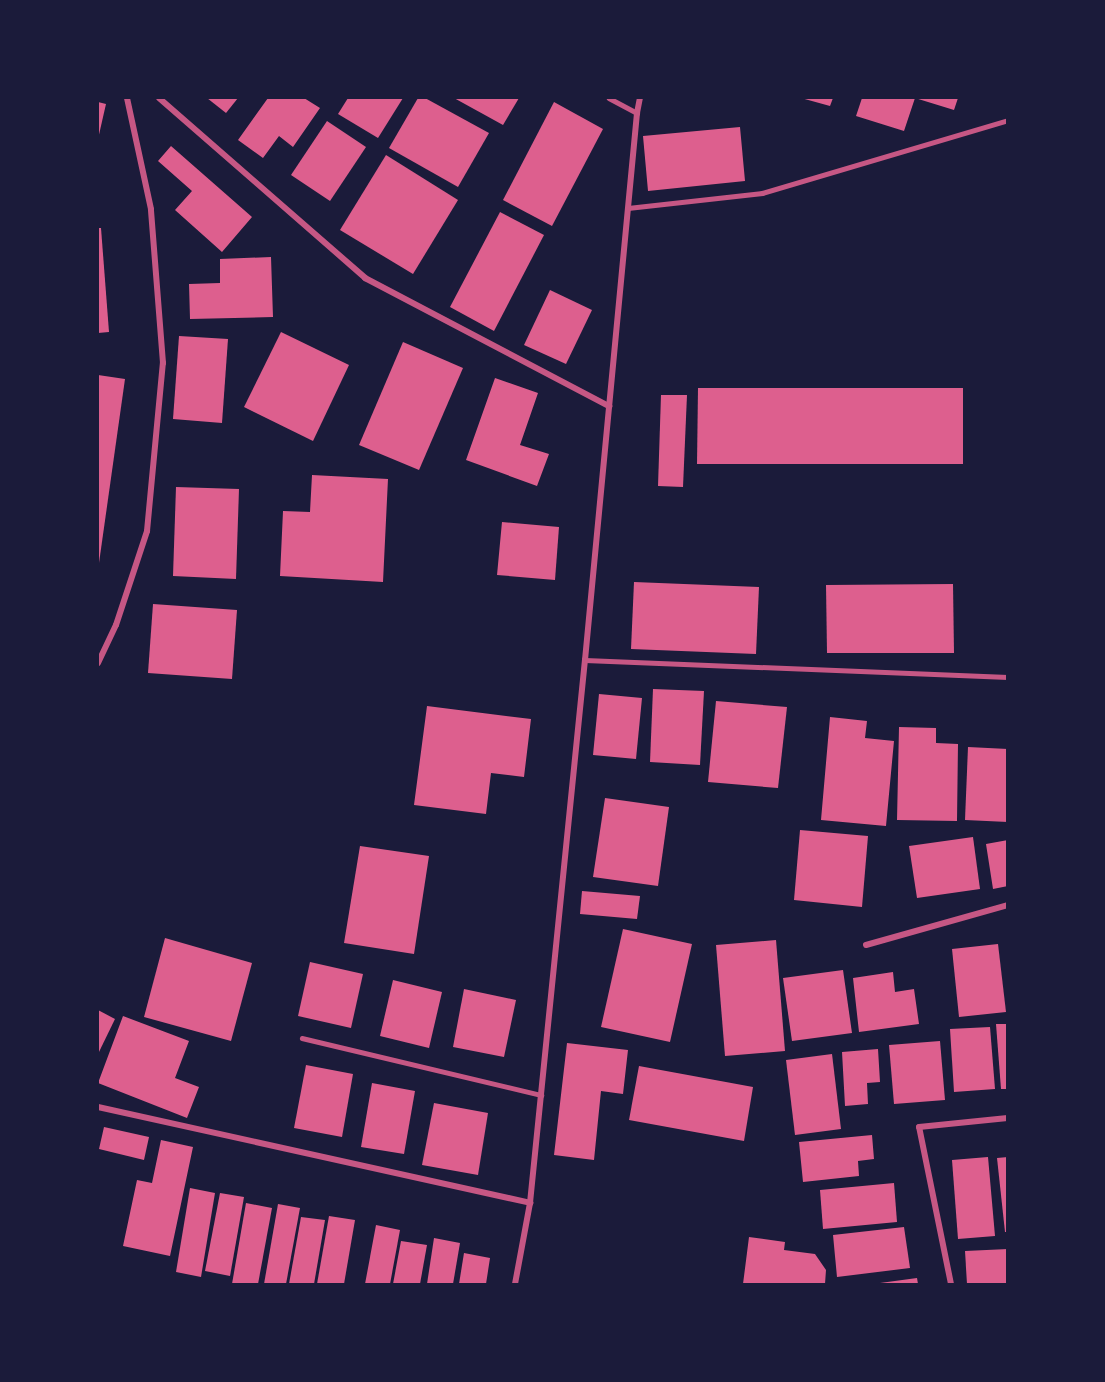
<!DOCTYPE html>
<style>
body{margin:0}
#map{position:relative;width:1105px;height:1382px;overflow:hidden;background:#1b1b3a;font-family:Mulish,sans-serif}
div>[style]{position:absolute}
.building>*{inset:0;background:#dd5f8e}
.service>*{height:4.5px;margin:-2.25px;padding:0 2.25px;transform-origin:2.25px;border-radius:2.25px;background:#c65784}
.minor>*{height:6px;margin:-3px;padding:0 3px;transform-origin:3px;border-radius:3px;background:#c65784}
span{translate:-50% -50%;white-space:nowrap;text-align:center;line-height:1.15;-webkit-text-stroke:4.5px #1b1b3a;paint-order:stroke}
.frame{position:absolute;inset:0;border:99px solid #1b1b3a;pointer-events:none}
</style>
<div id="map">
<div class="building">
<i style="clip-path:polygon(207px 98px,238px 98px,226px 113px)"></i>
<i style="clip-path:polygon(268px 98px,304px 98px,320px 108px,293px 147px,279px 136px,263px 158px,238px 140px)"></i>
<i style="clip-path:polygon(348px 98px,403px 98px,378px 138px,338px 114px)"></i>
<i style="clip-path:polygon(418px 98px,425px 98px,489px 133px,458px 187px,389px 148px)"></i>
<i style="clip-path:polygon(454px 98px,519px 98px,503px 125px)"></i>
<i style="clip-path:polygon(801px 98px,833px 98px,830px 106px)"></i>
<i style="clip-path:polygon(862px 98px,958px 98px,954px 110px,915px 98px,904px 131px,856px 116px)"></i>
<i style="clip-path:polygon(98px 102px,106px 104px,98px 139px)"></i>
<i style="clip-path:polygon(554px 102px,603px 129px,552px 226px,503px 200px)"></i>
<i style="clip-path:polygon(327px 121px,366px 147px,330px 201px,291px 175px)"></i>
<i style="clip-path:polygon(740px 127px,745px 181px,648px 191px,643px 136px)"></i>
<i style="clip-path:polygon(171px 146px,252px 217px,222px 252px,175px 210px,192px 191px,158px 161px)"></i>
<i style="clip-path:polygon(386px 155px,458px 200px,413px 274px,340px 230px)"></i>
<i style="clip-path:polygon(500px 212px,544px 235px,494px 331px,450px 307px)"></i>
<i style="clip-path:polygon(98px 228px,101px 228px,109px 332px,98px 333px)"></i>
<i style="clip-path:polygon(271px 257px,273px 317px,190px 319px,189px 284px,220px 283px,220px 259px)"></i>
<i style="clip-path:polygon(550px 290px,592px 310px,566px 364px,524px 345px)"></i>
<i style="clip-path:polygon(281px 332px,349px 365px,313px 441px,244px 407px)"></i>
<i style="clip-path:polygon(179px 336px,228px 339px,222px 423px,173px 419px)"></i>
<i style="clip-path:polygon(403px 342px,463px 368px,419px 470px,359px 445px)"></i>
<i style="clip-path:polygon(98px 375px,125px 379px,99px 563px,98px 563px)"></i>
<i style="clip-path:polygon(495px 378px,538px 393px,520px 445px,549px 454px,537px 486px,466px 460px)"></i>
<i style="clip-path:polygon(698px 388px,963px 388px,963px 464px,697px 464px)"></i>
<i style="clip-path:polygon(661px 395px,687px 395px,683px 487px,658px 486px)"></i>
<i style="clip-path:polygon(312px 475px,388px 479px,383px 582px,280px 576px,283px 511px,310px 512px)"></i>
<i style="clip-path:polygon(176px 487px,239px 489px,236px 579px,173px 576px)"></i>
<i style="clip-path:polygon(502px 522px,559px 527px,555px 580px,497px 575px)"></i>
<i style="clip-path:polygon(634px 582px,759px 587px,756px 654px,631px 649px)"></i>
<i style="clip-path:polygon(953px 584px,954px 653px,827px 653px,826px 585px)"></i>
<i style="clip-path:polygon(153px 604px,237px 610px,232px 679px,148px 673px)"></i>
<i style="clip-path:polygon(653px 689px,704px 691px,700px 765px,650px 762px)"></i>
<i style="clip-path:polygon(599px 694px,642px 698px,636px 759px,593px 755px)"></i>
<i style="clip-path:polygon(716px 701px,787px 707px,778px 788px,708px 782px)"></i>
<i style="clip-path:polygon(427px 706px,531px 719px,524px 777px,491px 773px,486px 814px,414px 805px)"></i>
<i style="clip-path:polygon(830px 717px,867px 721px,865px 738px,894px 741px,886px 826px,821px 820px)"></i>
<i style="clip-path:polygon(899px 727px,936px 728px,936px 743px,958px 744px,957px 821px,897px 820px)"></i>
<i style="clip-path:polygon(968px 747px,1008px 749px,1008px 822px,965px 820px)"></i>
<i style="clip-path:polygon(605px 798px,669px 807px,658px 886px,593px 877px)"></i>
<i style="clip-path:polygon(800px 830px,868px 836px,862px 907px,794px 900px)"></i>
<i style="clip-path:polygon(973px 837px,980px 889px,917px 898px,909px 846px)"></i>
<i style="clip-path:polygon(1008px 840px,1008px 886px,993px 889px,986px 844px)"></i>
<i style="clip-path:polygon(360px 846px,429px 856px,414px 954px,344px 943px)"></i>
<i style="clip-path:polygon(582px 891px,640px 896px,637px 919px,580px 914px)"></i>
<i style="clip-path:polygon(623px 929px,692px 944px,670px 1042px,601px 1027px)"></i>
<i style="clip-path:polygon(165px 938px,252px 963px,231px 1041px,144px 1017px)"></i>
<i style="clip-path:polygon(776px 940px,785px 1051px,725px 1056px,716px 945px)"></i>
<i style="clip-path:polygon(998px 944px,1006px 1012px,959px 1017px,952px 949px)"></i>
<i style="clip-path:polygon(310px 962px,363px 974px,351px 1028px,298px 1016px)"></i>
<i style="clip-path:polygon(843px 970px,852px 1033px,792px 1041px,783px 978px)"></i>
<i style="clip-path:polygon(893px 972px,895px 992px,914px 989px,919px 1024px,859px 1032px,853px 978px)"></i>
<i style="clip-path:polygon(393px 980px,442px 992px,429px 1048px,380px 1036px)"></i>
<i style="clip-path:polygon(464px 989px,516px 1000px,504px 1057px,453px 1047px)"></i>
<i style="clip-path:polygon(98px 1010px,115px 1019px,98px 1054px)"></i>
<i style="clip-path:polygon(123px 1016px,189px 1041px,175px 1078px,199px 1087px,187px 1118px,98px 1083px)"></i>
<i style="clip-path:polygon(996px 1024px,1008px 1024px,1008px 1089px,1001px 1089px)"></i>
<i style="clip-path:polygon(990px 1027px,995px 1089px,954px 1092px,950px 1029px)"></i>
<i style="clip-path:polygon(940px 1041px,945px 1100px,894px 1104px,889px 1045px)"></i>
<i style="clip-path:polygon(567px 1043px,628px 1050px,623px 1094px,601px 1091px,594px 1160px,554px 1155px)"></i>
<i style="clip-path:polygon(878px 1049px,880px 1082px,867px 1083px,868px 1104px,845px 1106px,842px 1052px)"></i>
<i style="clip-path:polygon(832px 1054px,841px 1129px,795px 1135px,786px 1060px)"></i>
<i style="clip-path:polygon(306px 1065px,353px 1074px,342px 1137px,294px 1128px)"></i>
<i style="clip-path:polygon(639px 1066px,753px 1087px,744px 1141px,629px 1120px)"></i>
<i style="clip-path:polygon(372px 1083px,415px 1091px,404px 1154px,361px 1147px)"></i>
<i style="clip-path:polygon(434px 1103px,488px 1113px,478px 1175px,422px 1165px)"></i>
<i style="clip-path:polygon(104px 1127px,149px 1137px,144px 1160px,99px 1149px)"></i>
<i style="clip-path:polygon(872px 1135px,874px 1159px,858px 1161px,859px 1176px,803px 1182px,799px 1142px)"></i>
<i style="clip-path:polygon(161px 1140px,193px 1147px,170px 1256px,123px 1246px,137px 1180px,152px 1183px)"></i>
<i style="clip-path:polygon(988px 1157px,995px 1236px,958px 1239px,952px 1160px)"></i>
<i style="clip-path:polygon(1008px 1157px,1008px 1232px,1005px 1232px,997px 1158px)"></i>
<i style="clip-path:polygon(894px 1183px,897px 1222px,823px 1229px,820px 1190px)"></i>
<i style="clip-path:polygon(190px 1188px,215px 1193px,201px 1277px,176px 1272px)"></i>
<i style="clip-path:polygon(220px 1193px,244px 1197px,230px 1276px,205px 1271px)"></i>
<i style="clip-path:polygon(246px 1203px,272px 1208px,258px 1284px,232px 1284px)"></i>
<i style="clip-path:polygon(278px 1204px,300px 1208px,286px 1284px,264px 1284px)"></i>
<i style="clip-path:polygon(329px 1216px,355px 1220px,344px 1284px,317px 1284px)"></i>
<i style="clip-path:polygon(301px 1217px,325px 1220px,314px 1284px,289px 1284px)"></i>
<i style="clip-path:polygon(376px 1225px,400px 1230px,390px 1284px,365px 1284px)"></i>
<i style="clip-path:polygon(904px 1227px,910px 1268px,837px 1277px,833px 1235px)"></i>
<i style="clip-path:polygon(749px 1237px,785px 1242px,784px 1250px,815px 1254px,826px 1270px,825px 1284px,743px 1284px)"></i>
<i style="clip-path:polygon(434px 1238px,460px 1243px,453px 1284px,427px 1284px)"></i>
<i style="clip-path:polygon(401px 1241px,427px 1245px,420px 1284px,393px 1284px)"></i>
<i style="clip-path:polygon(1008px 1249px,1008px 1284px,967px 1284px,965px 1251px)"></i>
<i style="clip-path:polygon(464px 1253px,490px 1258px,486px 1284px,459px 1284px)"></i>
<i style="clip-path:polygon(917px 1278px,918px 1284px,880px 1284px,880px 1283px)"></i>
</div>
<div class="service">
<i style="left:609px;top:98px;width:32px;rotate:28deg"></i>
<i style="left:628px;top:208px;width:135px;rotate:-6.4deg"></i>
<i style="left:762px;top:193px;width:257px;rotate:-16.5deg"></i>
<i style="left:585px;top:660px;width:423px;rotate:2.3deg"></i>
<i style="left:302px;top:1038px;width:246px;rotate:13.4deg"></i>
</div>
<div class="minor">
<i style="left:159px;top:98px;width:274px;rotate:41.1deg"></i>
<i style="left:365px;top:278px;width:276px;rotate:27.7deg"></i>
<i style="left:98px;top:663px;width:42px;rotate:-64.7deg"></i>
<i style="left:116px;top:625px;width:99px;rotate:-71.7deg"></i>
<i style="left:147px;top:531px;width:169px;rotate:-84.6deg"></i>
<i style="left:163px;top:363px;width:154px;rotate:-94.5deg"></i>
<i style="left:151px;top:209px;width:114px;rotate:-102.2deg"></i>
<i style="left:866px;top:945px;width:148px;rotate:-15.7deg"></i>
<i style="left:98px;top:1107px;width:443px;rotate:12.5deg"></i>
<i style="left:515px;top:1284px;width:82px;rotate:-79.5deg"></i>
<i style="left:530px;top:1203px;width:546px;rotate:-84.22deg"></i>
<i style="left:585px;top:660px;width:549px;rotate:-84.57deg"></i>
<i style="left:637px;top:113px;width:15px;rotate:-79deg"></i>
<i style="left:951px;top:1284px;width:160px;rotate:-101.5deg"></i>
<i style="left:919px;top:1127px;width:89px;rotate:-5.8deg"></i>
</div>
<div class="frame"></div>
</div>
